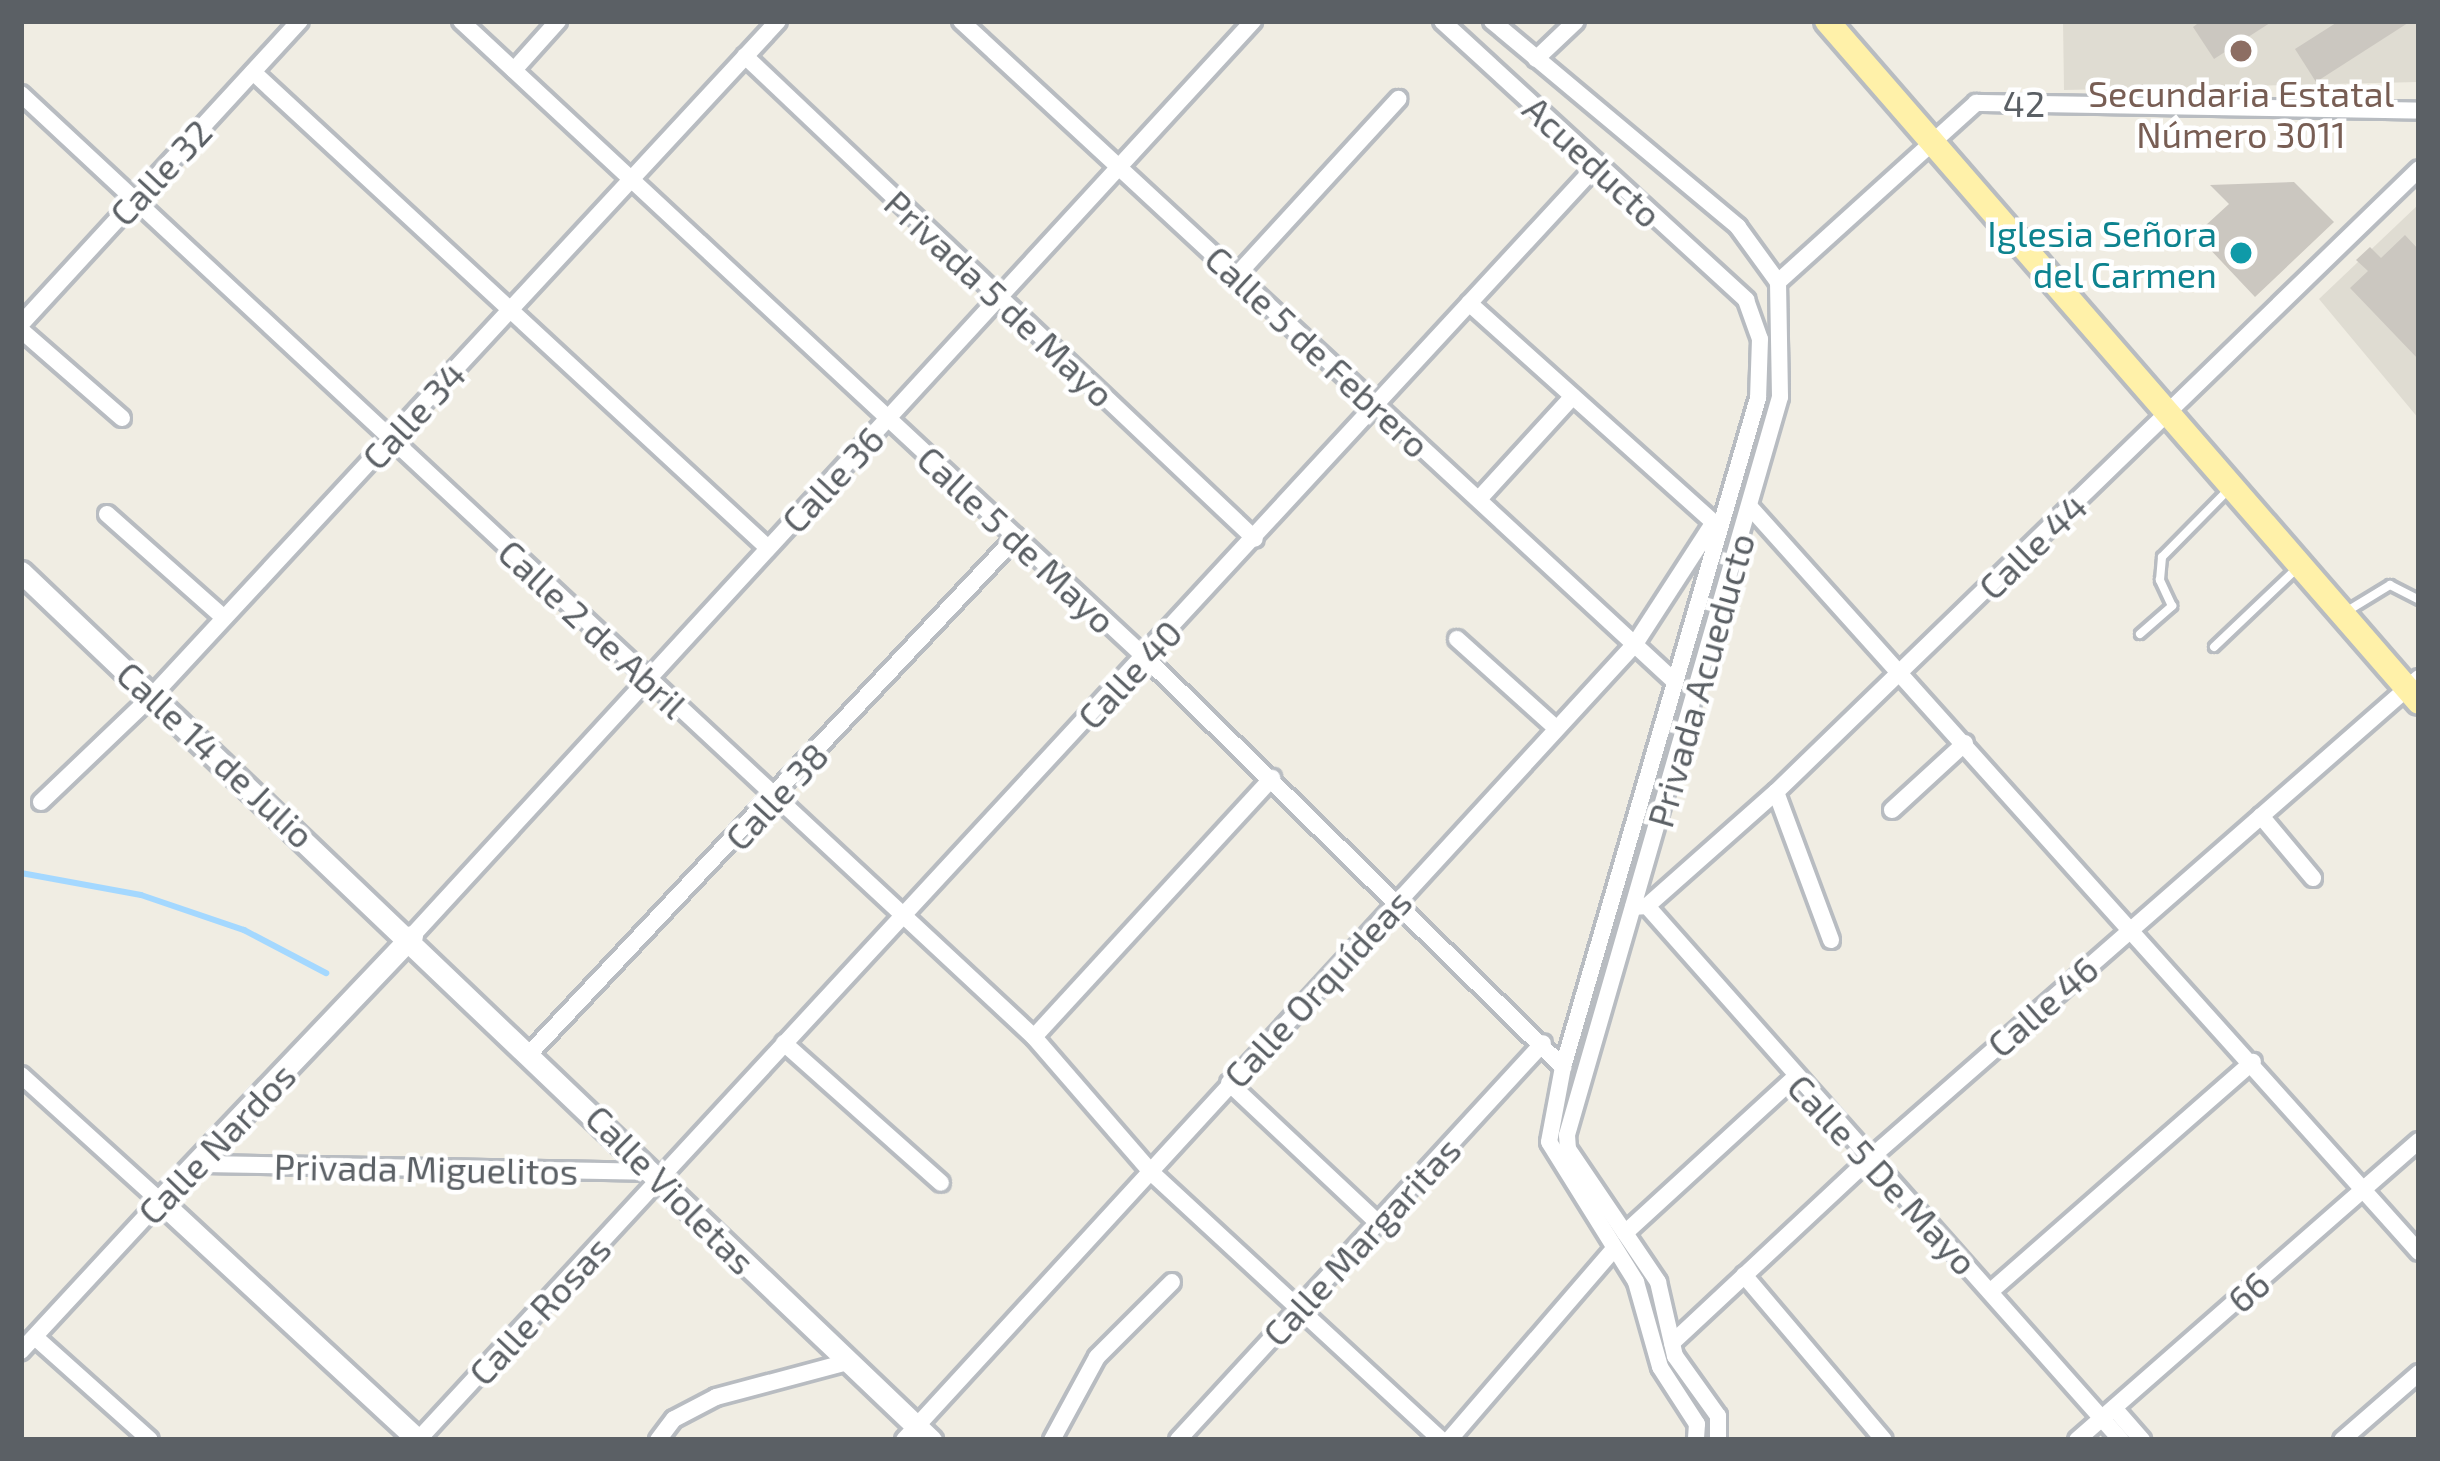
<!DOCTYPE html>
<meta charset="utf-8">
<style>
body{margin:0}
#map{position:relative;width:2440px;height:1461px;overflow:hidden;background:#f0ede3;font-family:"Exo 2",sans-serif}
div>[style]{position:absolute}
.education>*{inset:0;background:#dfdcd2}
.stream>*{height:6px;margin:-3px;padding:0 3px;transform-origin:3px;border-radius:3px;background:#a4d8ff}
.building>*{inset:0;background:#cbc7c0}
.roads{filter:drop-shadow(3px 0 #b8bcc1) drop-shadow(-3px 0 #b8bcc1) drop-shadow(0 3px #b8bcc1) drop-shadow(0 -3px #b8bcc1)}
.service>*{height:8px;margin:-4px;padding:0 4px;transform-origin:4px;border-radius:4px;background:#fff}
.minor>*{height:16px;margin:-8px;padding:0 8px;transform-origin:8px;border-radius:8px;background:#fff}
.tertiary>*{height:21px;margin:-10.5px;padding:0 10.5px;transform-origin:10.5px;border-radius:10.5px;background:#fff}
.primary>*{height:24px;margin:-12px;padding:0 12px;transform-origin:12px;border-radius:12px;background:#fff1a9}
.dots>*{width:33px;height:33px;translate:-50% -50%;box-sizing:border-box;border:6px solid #fff;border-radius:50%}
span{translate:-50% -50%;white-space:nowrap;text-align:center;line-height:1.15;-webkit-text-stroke:9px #fff;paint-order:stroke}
.education-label{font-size:36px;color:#785e54}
.street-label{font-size:36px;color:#5b6065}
.culture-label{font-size:36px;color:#0d838f}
.right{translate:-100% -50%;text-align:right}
.frame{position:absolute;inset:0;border:24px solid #5b6065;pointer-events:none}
</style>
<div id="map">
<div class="education">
<i style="clip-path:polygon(2063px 21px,2419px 21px,2419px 82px,2064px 90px)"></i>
<i style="clip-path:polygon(2419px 204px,2419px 419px,2319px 299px)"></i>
</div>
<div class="stream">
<i style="left:21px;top:873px;width:122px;rotate:10.4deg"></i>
<i style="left:141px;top:895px;width:109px;rotate:18.8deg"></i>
<i style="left:244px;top:930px;width:93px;rotate:27.7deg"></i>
</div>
<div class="building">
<i style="clip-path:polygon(2201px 21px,2273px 21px,2214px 59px,2193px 27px)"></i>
<i style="clip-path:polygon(2339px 21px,2411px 21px,2316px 82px,2295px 49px)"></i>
<i style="clip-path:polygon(2294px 182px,2334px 222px,2255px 297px,2205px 244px,2214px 234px,2206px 225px,2229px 204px,2210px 185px)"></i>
<i style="clip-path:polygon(2405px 235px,2419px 250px,2419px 360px,2350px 288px,2368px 271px,2356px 260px,2370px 247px,2381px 258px)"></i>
</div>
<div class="roads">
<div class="service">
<i style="left:2344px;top:613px;width:54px;rotate:-31.3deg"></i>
<i style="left:2390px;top:585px;width:33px;rotate:27deg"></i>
<i style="left:2140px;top:634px;width:43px;rotate:-41.2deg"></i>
<i style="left:2172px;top:606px;width:29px;rotate:-115deg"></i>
<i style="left:2160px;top:580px;width:23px;rotate:-85deg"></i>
<i style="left:2162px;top:557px;width:93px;rotate:-45.4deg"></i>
<i style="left:2214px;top:647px;width:112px;rotate:-43.5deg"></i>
</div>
<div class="minor">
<i style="left:461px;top:21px;width:934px;rotate:42.92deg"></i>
<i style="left:1145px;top:657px;width:586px;rotate:44.45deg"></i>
<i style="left:961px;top:21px;width:973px;rotate:42.79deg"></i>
<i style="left:1442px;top:21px;width:413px;rotate:42.5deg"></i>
<i style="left:1746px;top:300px;width:41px;rotate:70.3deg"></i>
<i style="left:1760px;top:339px;width:59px;rotate:91.9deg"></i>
<i style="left:1758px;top:398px;width:697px;rotate:106.25deg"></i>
<i style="left:1563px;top:1067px;width:76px;rotate:100.6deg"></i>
<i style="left:1549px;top:1142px;width:165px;rotate:58.1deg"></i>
<i style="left:1636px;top:1282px;width:88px;rotate:74.2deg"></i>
<i style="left:1660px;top:1367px;width:68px;rotate:57deg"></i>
<i style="left:1697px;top:1424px;width:16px;rotate:94deg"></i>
<i style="left:1492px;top:21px;width:321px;rotate:39.9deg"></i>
<i style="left:1738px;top:227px;width:68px;rotate:54deg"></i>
<i style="left:1778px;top:282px;width:115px;rotate:89deg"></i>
<i style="left:1780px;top:397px;width:768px;rotate:106.1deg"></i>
<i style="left:1567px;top:1135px;width:14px;rotate:86deg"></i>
<i style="left:1568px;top:1149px;width:161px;rotate:55.9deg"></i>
<i style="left:1658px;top:1282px;width:76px;rotate:77.1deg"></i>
<i style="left:1675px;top:1356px;width:74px;rotate:54.4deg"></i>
<i style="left:1718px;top:1416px;width:24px;rotate:90deg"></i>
<i style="left:745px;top:56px;width:702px;rotate:43.44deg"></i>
<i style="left:1536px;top:59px;width:55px;rotate:-43.5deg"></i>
<i style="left:514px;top:70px;width:66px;rotate:-48.1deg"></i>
<i style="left:253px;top:72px;width:701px;rotate:42.75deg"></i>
<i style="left:21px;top:94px;width:1384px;rotate:42.95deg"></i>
<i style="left:1034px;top:1037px;width:180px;rotate:49.1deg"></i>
<i style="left:1152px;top:1173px;width:393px;rotate:42.7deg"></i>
<i style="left:1237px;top:275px;width:239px;rotate:-47.5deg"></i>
<i style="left:1778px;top:282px;width:267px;rotate:-42.1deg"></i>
<i style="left:1976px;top:103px;width:443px;rotate:1deg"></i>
<i style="left:1469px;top:303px;width:336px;rotate:41.9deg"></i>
<i style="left:21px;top:324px;width:412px;rotate:-47.4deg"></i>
<i style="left:21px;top:330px;width:134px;rotate:41.1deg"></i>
<i style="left:1479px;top:499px;width:139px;rotate:-47.6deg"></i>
<i style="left:1750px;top:507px;width:1001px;rotate:48.08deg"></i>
<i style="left:107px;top:514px;width:154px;rotate:41.6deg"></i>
<i style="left:1457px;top:639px;width:133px;rotate:42deg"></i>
<i style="left:1776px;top:792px;width:158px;rotate:69.6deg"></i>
<i style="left:41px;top:802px;width:155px;rotate:-43.7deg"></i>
<i style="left:153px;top:695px;width:919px;rotate:-47.16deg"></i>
<i style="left:1892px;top:810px;width:99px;rotate:-42.5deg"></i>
<i style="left:2261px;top:816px;width:81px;rotate:50deg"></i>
<i style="left:1647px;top:906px;width:714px;rotate:48.41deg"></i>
<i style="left:1633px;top:907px;width:14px;rotate:-4deg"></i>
<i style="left:1647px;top:906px;width:172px;rotate:-41.5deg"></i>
<i style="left:1776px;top:792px;width:895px;rotate:-44.09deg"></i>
<i style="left:412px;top:936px;width:1243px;rotate:-47.41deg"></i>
<i style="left:1034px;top:1037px;width:352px;rotate:-47.4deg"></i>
<i style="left:784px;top:1043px;width:210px;rotate:41.7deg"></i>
<i style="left:532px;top:1051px;width:706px;rotate:-46.72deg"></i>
<i style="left:21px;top:1075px;width:188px;rotate:42.2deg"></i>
<i style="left:160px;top:1201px;width:205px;rotate:132.8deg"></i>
<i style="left:1229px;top:1083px;width:204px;rotate:43.2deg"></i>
<i style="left:197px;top:1164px;width:456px;rotate:1deg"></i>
<i style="left:1625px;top:1233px;width:229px;rotate:-42.5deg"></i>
<i style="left:1744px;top:1275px;width:216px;rotate:49.7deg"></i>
<i style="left:1991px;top:1291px;width:348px;rotate:-41.2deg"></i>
<i style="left:35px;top:1337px;width:154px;rotate:41.8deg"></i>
<i style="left:1672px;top:1343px;width:268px;rotate:-43deg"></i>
<i style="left:1868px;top:1160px;width:732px;rotate:-41.18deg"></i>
<i style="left:2114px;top:1408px;width:43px;rotate:48.8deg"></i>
<i style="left:418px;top:1440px;width:1735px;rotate:-47.24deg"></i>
<i style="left:658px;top:1440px;width:26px;rotate:-53deg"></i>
<i style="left:674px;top:1419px;width:47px;rotate:-27.6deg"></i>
<i style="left:716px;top:1397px;width:137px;rotate:-14.9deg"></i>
<i style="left:904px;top:1440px;width:1081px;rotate:-47.44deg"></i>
<i style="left:1635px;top:644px;width:142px;rotate:-57.1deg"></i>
<i style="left:1052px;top:1440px;width:94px;rotate:-61.5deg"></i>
<i style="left:1097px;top:1357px;width:106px;rotate:-45deg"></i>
<i style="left:1178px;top:1440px;width:539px;rotate:-47.4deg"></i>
<i style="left:1449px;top:1440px;width:252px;rotate:-49.2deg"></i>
<i style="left:2077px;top:1440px;width:454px;rotate:-41.2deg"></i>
<i style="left:2342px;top:1440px;width:102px;rotate:-41deg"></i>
</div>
<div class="tertiary">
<i style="left:21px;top:572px;width:1258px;rotate:43.65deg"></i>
<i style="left:412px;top:936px;width:366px;rotate:133.6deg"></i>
<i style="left:160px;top:1201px;width:352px;rotate:42.8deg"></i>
</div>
<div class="primary">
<i style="left:1827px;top:21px;width:902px;rotate:49deg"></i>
</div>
</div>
<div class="dots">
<i style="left:2241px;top:51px;background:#8d6e63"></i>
<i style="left:2241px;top:253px;background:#0f9aa8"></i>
</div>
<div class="education-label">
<span style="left:2241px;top:113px">Secundaria Estatal<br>Número 3011</span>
</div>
<div class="street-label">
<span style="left:2024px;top:103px">42</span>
<span style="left:1593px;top:161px;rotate:43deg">Acueducto</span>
<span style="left:160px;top:172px;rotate:-47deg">Calle 32</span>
<span style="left:1000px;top:298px;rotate:43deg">Privada 5 de Mayo</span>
<span style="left:1318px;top:351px;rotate:43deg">Calle 5 de Febrero</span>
<span style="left:413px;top:415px;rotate:-47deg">Calle 34</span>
<span style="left:832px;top:479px;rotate:-47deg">Calle 36</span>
<span style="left:1017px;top:539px;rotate:43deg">Calle 5 de Mayo</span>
<span style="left:2032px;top:546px;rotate:-44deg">Calle 44</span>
<span style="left:593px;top:628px;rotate:43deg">Calle 2 de Abril</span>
<span style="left:1129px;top:674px;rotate:-47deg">Calle 40</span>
<span style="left:1700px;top:680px;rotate:-74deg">Privada Acueducto</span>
<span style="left:216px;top:754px;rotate:43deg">Calle 14 de Julio</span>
<span style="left:776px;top:796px;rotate:-47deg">Calle 38</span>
<span style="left:1317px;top:988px;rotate:-47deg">Calle Orquídeas</span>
<span style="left:2042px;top:1006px;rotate:-41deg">Calle 46</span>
<span style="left:216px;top:1143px;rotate:-46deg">Calle Nardos</span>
<span style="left:426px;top:1168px;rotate:1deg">Privada Miguelitos</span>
<span style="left:1883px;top:1174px;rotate:47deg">Calle 5 De Mayo</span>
<span style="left:671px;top:1189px;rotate:45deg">Calle Violetas</span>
<span style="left:1361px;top:1241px;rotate:-47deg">Calle Margaritas</span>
<span style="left:2248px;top:1291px;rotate:-41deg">66</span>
<span style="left:539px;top:1310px;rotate:-47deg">Calle Rosas</span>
</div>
<div class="culture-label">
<span class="right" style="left:2217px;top:253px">Iglesia Señora<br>del Carmen</span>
</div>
<div class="frame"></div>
</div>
